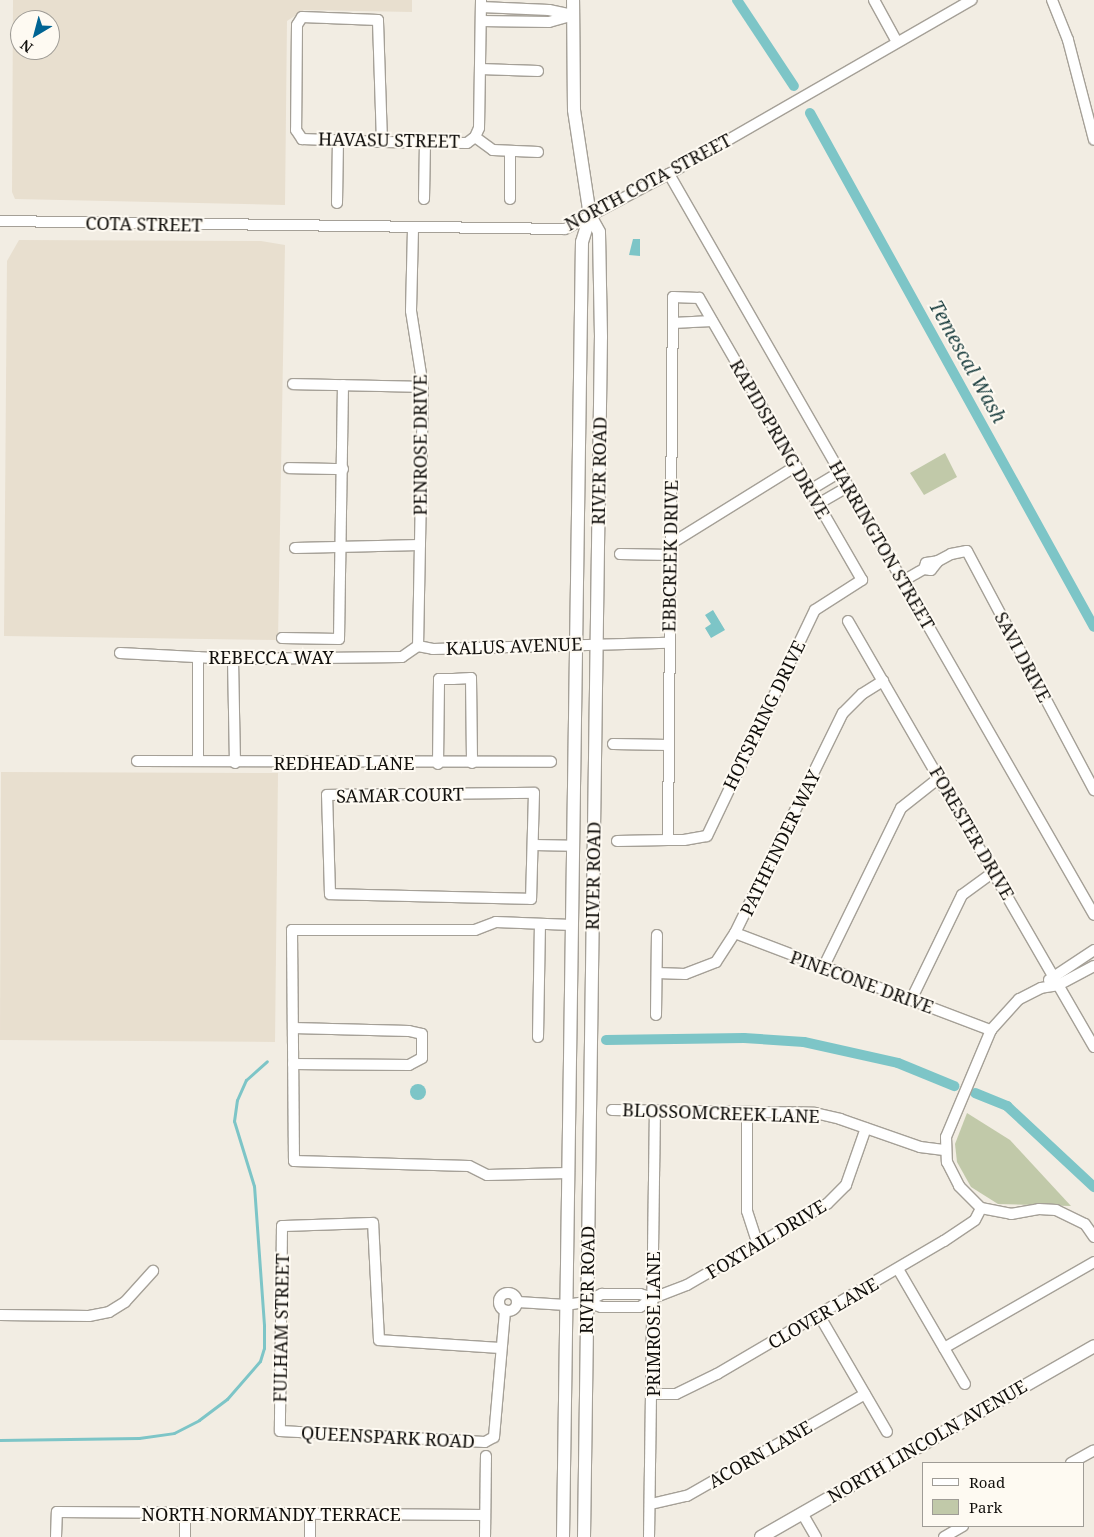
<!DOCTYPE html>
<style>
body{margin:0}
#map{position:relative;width:1094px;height:1537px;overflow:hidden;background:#f2ede3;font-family:"Noto Serif",serif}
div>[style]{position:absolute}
.built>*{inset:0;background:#e8dfcf}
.green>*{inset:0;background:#c1c9a9}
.water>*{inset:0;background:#7dc5c7}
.round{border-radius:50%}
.stream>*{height:3px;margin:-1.5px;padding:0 1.5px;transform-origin:1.5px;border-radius:1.5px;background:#7dc5c7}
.canal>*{height:10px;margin:-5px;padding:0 5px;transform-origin:5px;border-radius:5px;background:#7dc5c7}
.roads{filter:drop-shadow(1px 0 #a5a097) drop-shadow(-1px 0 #a5a097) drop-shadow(0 1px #a5a097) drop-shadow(0 -1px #a5a097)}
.minor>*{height:10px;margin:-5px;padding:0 5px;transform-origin:5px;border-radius:5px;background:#fff}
.minor>.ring{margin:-5px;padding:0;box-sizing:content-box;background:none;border:10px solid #fff;border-radius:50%}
.major>*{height:12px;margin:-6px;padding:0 6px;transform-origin:6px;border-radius:6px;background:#fff}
span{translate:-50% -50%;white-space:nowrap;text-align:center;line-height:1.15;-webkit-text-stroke:4px #fefaf2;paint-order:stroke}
.street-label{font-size:18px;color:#110f0c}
.water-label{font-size:19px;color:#1c3f40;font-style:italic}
.legend{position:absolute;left:922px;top:1462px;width:162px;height:65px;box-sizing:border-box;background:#fefaf2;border:1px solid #9f9c96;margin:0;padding:6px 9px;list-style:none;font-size:15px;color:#110f0c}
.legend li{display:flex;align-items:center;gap:10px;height:25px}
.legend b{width:25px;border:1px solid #9f9c96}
.north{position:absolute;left:10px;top:10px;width:50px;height:50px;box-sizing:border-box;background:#fefaf2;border:1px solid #9f9c96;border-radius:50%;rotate:217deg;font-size:14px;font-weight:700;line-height:20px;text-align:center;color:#110f0c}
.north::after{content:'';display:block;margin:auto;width:18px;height:22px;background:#006493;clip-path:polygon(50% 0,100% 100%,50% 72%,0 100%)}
</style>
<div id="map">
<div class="built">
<i style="clip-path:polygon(evenodd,13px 0,412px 0,412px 12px,304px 10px,287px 21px,285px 205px,15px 199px,12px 192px,13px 0,20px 20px,50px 20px,50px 50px,20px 50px,20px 20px)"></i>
<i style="clip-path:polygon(19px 240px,261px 241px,285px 245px,278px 640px,4px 636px,7px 261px)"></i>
<i style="clip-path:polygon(1px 772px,278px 773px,275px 1042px,0 1040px)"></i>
</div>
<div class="green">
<i style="clip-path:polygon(945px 453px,957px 477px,924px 495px,910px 473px)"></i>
<i style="clip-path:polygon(967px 1113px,1010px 1140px,1071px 1206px,998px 1204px,971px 1187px,957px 1162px,955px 1144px)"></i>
</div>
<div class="water">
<i style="clip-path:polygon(633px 239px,640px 239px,640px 256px,629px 255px)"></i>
<i style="clip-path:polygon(713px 610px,725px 630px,711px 638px,705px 628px,711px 624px,705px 615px)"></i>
<i class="round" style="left:410px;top:1084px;width:16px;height:16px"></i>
</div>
<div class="stream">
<i style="left:0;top:1440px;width:139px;rotate:-0.8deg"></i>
<i style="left:139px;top:1438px;width:35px;rotate:-8deg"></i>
<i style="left:174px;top:1433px;width:28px;rotate:-27deg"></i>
<i style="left:199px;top:1420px;width:35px;rotate:-37deg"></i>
<i style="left:227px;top:1399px;width:50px;rotate:-49deg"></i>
<i style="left:260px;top:1361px;width:14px;rotate:-73deg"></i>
<i style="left:264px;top:1348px;width:23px;rotate:-90deg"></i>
<i style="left:264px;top:1325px;width:139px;rotate:-94.1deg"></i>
<i style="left:254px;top:1186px;width:68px;rotate:-107.1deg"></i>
<i style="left:234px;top:1121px;width:21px;rotate:-82deg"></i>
<i style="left:237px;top:1100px;width:22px;rotate:-66deg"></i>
<i style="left:246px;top:1080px;width:28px;rotate:-42deg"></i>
</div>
<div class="canal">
<i style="left:737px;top:0;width:103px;rotate:56.5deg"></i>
<i style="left:810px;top:113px;width:587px;rotate:61.08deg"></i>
<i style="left:606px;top:1040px;width:138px;rotate:-0.8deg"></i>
<i style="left:744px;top:1038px;width:60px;rotate:3.8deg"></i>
<i style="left:804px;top:1042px;width:96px;rotate:12.6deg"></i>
<i style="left:898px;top:1063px;width:61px;rotate:22.3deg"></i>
<i style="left:975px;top:1093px;width:35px;rotate:22deg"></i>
<i style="left:1007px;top:1106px;width:119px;rotate:43deg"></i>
</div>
<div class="roads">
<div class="minor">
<i style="left:874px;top:0;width:48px;rotate:61.3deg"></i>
<i style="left:1052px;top:0;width:43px;rotate:68.2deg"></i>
<i style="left:1068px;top:40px;width:103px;rotate:75.4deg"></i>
<i style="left:481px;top:7px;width:68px;rotate:2.5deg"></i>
<i style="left:549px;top:10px;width:24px;rotate:12deg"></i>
<i style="left:481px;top:21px;width:68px;rotate:0.8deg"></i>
<i style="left:549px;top:22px;width:25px;rotate:-16deg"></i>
<i style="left:480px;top:69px;width:58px;rotate:2deg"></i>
<i style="left:475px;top:137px;width:10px;rotate:-66deg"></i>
<i style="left:479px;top:128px;width:128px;rotate:-89.1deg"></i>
<i style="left:475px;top:137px;width:22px;rotate:36deg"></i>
<i style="left:493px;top:150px;width:45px;rotate:2.5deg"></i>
<i style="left:382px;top:142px;width:122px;rotate:-91.9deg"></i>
<i style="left:378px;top:20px;width:76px;rotate:-177.7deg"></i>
<i style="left:302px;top:17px;width:9px;rotate:122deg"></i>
<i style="left:297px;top:25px;width:105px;rotate:90.5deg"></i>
<i style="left:296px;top:130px;width:11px;rotate:56deg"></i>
<i style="left:302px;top:139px;width:80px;rotate:2.1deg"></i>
<i style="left:382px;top:142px;width:85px;rotate:0.7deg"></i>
<i style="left:467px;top:143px;width:10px;rotate:-37deg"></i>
<i style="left:510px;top:151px;width:48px;rotate:90deg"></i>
<i style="left:669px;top:174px;width:854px;rotate:60.16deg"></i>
<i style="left:424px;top:199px;width:57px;rotate:-89deg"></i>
<i style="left:337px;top:203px;width:62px;rotate:-89.1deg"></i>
<i style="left:0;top:221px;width:565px;rotate:0.81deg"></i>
<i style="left:565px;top:229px;width:118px;rotate:-27.9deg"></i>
<i style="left:669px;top:174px;width:349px;rotate:-29.9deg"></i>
<i style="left:413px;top:229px;width:82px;rotate:91.4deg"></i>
<i style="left:411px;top:311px;width:77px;rotate:81deg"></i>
<i style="left:423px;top:387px;width:259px;rotate:91.1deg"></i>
<i style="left:418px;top:646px;width:15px;rotate:11deg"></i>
<i style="left:433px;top:649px;width:235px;rotate:-1.5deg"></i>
<i style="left:673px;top:323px;width:39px;rotate:-3deg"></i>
<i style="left:293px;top:384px;width:130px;rotate:1.3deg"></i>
<i style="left:289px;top:468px;width:54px;rotate:1.1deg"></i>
<i style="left:810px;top:490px;width:35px;rotate:-31deg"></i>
<i style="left:818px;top:504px;width:34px;rotate:-30deg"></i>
<i style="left:672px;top:543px;width:146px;rotate:-31.8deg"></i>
<i style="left:295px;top:548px;width:125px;rotate:-1.4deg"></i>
<i style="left:620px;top:554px;width:51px;rotate:1.1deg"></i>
<i style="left:924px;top:569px;width:7px;rotate:8deg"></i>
<i style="left:931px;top:570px;width:11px;rotate:-52deg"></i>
<i style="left:938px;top:561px;width:15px;rotate:-28deg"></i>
<i style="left:951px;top:554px;width:16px;rotate:-11deg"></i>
<i style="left:967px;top:551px;width:271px;rotate:62deg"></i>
<i style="left:903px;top:581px;width:24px;rotate:-30deg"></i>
<i style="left:924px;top:569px;width:6px;rotate:-72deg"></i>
<i style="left:926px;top:563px;width:12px;rotate:-9deg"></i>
<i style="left:848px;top:621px;width:492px;rotate:60deg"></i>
<i style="left:282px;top:638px;width:57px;rotate:1deg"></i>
<i style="left:339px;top:639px;width:254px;rotate:-89.1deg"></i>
<i style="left:120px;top:653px;width:113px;rotate:3deg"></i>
<i style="left:233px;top:659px;width:169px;rotate:-0.7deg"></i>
<i style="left:402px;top:657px;width:19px;rotate:-35deg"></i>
<i style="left:198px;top:657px;width:104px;rotate:90deg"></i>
<i style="left:233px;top:659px;width:104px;rotate:88.9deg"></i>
<i style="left:613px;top:744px;width:55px;rotate:1deg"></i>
<i style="left:137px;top:761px;width:414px;rotate:0.1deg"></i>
<i style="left:438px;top:764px;width:85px;rotate:-89.3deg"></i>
<i style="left:439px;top:679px;width:14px"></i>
<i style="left:453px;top:679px;width:18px;rotate:-3deg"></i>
<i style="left:471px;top:678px;width:85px;rotate:89.3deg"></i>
<i style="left:534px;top:793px;width:106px;rotate:91.6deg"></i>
<i style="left:531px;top:899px;width:201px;rotate:-178.6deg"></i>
<i style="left:330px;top:894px;width:99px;rotate:-91.7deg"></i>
<i style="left:327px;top:795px;width:207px;rotate:-0.6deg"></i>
<i style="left:617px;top:841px;width:51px;rotate:-1.1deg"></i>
<i style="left:668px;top:840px;width:16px"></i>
<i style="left:684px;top:840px;width:23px;rotate:-10deg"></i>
<i style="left:707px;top:836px;width:250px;rotate:-64.5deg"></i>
<i style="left:815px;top:610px;width:56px;rotate:-32.6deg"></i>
<i style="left:862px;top:580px;width:326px;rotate:-120deg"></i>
<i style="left:699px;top:298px;width:26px;rotate:-178deg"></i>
<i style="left:673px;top:297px;width:543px;rotate:90.53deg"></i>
<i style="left:534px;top:845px;width:39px;rotate:1deg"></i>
<i style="left:735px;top:933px;width:274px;rotate:20.8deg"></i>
<i style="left:1094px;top:966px;width:40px;rotate:152deg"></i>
<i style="left:1059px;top:985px;width:18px;rotate:171deg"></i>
<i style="left:1041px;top:988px;width:25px;rotate:153deg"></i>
<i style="left:1019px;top:999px;width:42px;rotate:132.1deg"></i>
<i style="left:991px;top:1030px;width:116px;rotate:112.8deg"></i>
<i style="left:946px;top:1137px;width:25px;rotate:88deg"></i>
<i style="left:947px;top:1162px;width:27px;rotate:63deg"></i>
<i style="left:959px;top:1186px;width:31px;rotate:45deg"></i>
<i style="left:981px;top:1208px;width:31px;rotate:11deg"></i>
<i style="left:1011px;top:1214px;width:28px;rotate:-10deg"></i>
<i style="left:1039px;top:1209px;width:17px;rotate:3deg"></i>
<i style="left:1056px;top:1210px;width:32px;rotate:26deg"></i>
<i style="left:1085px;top:1224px;width:16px;rotate:55deg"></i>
<i style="left:823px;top:968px;width:178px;rotate:-64deg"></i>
<i style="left:901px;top:808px;width:48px;rotate:-38.3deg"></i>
<i style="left:657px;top:973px;width:28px;rotate:2deg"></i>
<i style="left:685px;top:974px;width:33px;rotate:-21deg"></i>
<i style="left:716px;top:962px;width:35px;rotate:-57deg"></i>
<i style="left:735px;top:933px;width:245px;rotate:-63.9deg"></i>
<i style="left:843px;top:713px;width:27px;rotate:-45deg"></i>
<i style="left:862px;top:694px;width:25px;rotate:-32deg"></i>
<i style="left:1049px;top:980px;width:54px;rotate:-33.7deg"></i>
<i style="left:911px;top:1000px;width:117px;rotate:-64.1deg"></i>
<i style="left:962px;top:895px;width:39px;rotate:-36deg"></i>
<i style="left:656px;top:1015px;width:80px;rotate:-89.3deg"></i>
<i style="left:293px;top:1028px;width:116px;rotate:1.5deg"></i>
<i style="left:409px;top:1031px;width:13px;rotate:13deg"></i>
<i style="left:422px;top:1034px;width:24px;rotate:90deg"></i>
<i style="left:422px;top:1058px;width:15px;rotate:152deg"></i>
<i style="left:409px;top:1065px;width:116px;rotate:-179.5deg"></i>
<i style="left:538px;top:1037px;width:113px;rotate:-89deg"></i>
<i style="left:612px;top:1110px;width:203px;rotate:0.8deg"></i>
<i style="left:815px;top:1113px;width:26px;rotate:13deg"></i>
<i style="left:840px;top:1119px;width:85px;rotate:19.3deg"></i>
<i style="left:920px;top:1147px;width:26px;rotate:7deg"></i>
<i style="left:747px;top:1112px;width:99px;rotate:90deg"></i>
<i style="left:747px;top:1211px;width:35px;rotate:72deg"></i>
<i style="left:568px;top:1173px;width:81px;rotate:178.6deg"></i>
<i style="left:487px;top:1175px;width:20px;rotate:-153deg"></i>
<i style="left:469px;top:1166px;width:175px;rotate:-178.4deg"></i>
<i style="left:294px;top:1161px;width:231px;rotate:-90.5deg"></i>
<i style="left:292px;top:930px;width:183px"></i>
<i style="left:475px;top:930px;width:22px;rotate:-21deg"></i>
<i style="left:496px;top:922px;width:76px;rotate:2.3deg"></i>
<i style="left:898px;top:1269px;width:133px;rotate:59.8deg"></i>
<i class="ring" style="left:499px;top:1293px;width:8px;height:8px"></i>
<i style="left:518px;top:1302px;width:48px;rotate:3.6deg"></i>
<i style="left:566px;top:1305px;width:20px;rotate:-9deg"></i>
<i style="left:586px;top:1302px;width:18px;rotate:-27deg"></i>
<i style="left:602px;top:1294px;width:38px"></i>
<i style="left:640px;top:1294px;width:14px;rotate:17deg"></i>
<i style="left:586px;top:1302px;width:16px;rotate:18deg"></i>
<i style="left:601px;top:1307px;width:39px"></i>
<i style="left:640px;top:1307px;width:16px;rotate:-35deg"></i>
<i style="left:653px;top:1298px;width:36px;rotate:-21deg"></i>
<i style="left:687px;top:1285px;width:162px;rotate:-30.1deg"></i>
<i style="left:827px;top:1204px;width:27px;rotate:-45deg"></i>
<i style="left:846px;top:1185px;width:60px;rotate:-70.7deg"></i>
<i style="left:0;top:1315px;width:89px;rotate:0.6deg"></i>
<i style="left:89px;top:1316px;width:20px;rotate:-11deg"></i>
<i style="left:109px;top:1312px;width:19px;rotate:-32deg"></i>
<i style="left:125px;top:1302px;width:42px;rotate:-47.9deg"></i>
<i style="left:819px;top:1315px;width:135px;rotate:59.8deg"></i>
<i style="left:499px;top:1348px;width:120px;rotate:-176.2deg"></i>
<i style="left:379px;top:1340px;width:117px;rotate:-92.9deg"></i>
<i style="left:373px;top:1223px;width:91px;rotate:178.1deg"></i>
<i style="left:282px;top:1226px;width:205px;rotate:90.6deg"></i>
<i style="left:280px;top:1431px;width:205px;rotate:3.1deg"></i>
<i style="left:485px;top:1442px;width:10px;rotate:-29deg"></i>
<i style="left:494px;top:1437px;width:127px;rotate:-85deg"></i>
<i style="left:944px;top:1348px;width:173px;rotate:-29.8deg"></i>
<i style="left:652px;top:1394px;width:24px"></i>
<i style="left:676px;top:1394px;width:46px;rotate:-26deg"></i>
<i style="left:717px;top:1374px;width:263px;rotate:-30.4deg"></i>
<i style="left:944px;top:1241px;width:37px;rotate:-34deg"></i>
<i style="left:975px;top:1220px;width:13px;rotate:-63deg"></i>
<i style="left:1071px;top:1463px;width:26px;rotate:-29deg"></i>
<i style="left:651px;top:1504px;width:37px;rotate:-13deg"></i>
<i style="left:687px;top:1496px;width:205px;rotate:-29.8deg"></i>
<i style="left:802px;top:1513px;width:28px;rotate:60deg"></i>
<i style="left:185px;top:1514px;width:23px;rotate:90deg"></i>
<i style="left:56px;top:1537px;width:25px;rotate:-88deg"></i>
<i style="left:57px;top:1512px;width:428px;rotate:0.4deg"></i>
<i style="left:310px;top:1537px;width:24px;rotate:-90deg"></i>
<i style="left:485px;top:1537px;width:81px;rotate:-89.3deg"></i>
<i style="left:649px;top:1537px;width:425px;rotate:-89.2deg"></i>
<i style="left:944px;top:1537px;width:22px;rotate:-30deg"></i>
</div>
<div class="major">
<i style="left:563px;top:1537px;width:1295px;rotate:-89.16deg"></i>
<i style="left:582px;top:242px;width:27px;rotate:-73deg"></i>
<i style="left:590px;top:216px;width:107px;rotate:-98.6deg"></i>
<i style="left:574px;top:110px;width:110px;rotate:-90.5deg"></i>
<i style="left:584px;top:1537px;width:1200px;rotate:-89.19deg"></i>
<i style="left:601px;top:337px;width:105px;rotate:-91.1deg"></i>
<i style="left:599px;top:232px;width:18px;rotate:-119deg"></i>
<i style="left:761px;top:1537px;width:384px;rotate:-29.8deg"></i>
</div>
</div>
<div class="street-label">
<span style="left:389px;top:140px;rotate:1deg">HAVASU STREET</span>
<span style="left:648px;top:182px;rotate:-28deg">NORTH COTA STREET</span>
<span style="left:144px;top:224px;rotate:1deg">COTA STREET</span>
<span style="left:780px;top:439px;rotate:60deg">RAPIDSPRING DRIVE</span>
<span style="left:420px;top:445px;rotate:-90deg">PENROSE DRIVE</span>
<span style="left:599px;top:471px;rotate:-89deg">RIVER ROAD</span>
<span style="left:882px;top:545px;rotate:60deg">HARRINGTON STREET</span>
<span style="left:670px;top:556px;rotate:-89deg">EBBCREEK DRIVE</span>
<span style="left:514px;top:646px;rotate:-2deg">KALUS AVENUE</span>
<span style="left:271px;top:657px">REBECCA WAY</span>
<span style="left:1023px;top:657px;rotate:62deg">SAVI DRIVE</span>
<span style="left:764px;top:715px;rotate:-64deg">HOTSPRING DRIVE</span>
<span style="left:344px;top:763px">REDHEAD LANE</span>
<span style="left:400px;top:795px;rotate:-1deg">SAMAR COURT</span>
<span style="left:972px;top:833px;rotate:60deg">FORESTER DRIVE</span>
<span style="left:780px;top:843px;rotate:-64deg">PATHFINDER WAY</span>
<span style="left:593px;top:876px;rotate:-89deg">RIVER ROAD</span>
<span style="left:862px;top:982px;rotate:20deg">PINECONE DRIVE</span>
<span style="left:721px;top:1113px;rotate:2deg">BLOSSOMCREEK LANE</span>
<span style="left:766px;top:1239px;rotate:-31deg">FOXTAIL DRIVE</span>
<span style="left:587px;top:1280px;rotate:-89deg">RIVER ROAD</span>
<span style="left:823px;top:1313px;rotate:-30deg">CLOVER LANE</span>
<span style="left:653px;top:1324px;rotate:-90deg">PRIMROSE LANE</span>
<span style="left:281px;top:1328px;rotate:-89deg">FULHAM STREET</span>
<span style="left:388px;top:1437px;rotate:3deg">QUEENSPARK ROAD</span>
<span style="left:927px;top:1441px;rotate:-30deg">NORTH LINCOLN AVENUE</span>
<span style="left:760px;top:1454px;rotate:-30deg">ACORN LANE</span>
<span style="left:271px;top:1514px">NORTH NORMANDY TERRACE</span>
</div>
<div class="water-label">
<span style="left:967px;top:362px;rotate:61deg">Temescal Wash</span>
</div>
<ul class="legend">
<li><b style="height:6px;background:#fff"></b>Road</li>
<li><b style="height:14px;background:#c1c9a9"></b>Park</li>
</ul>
<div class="north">N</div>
</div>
